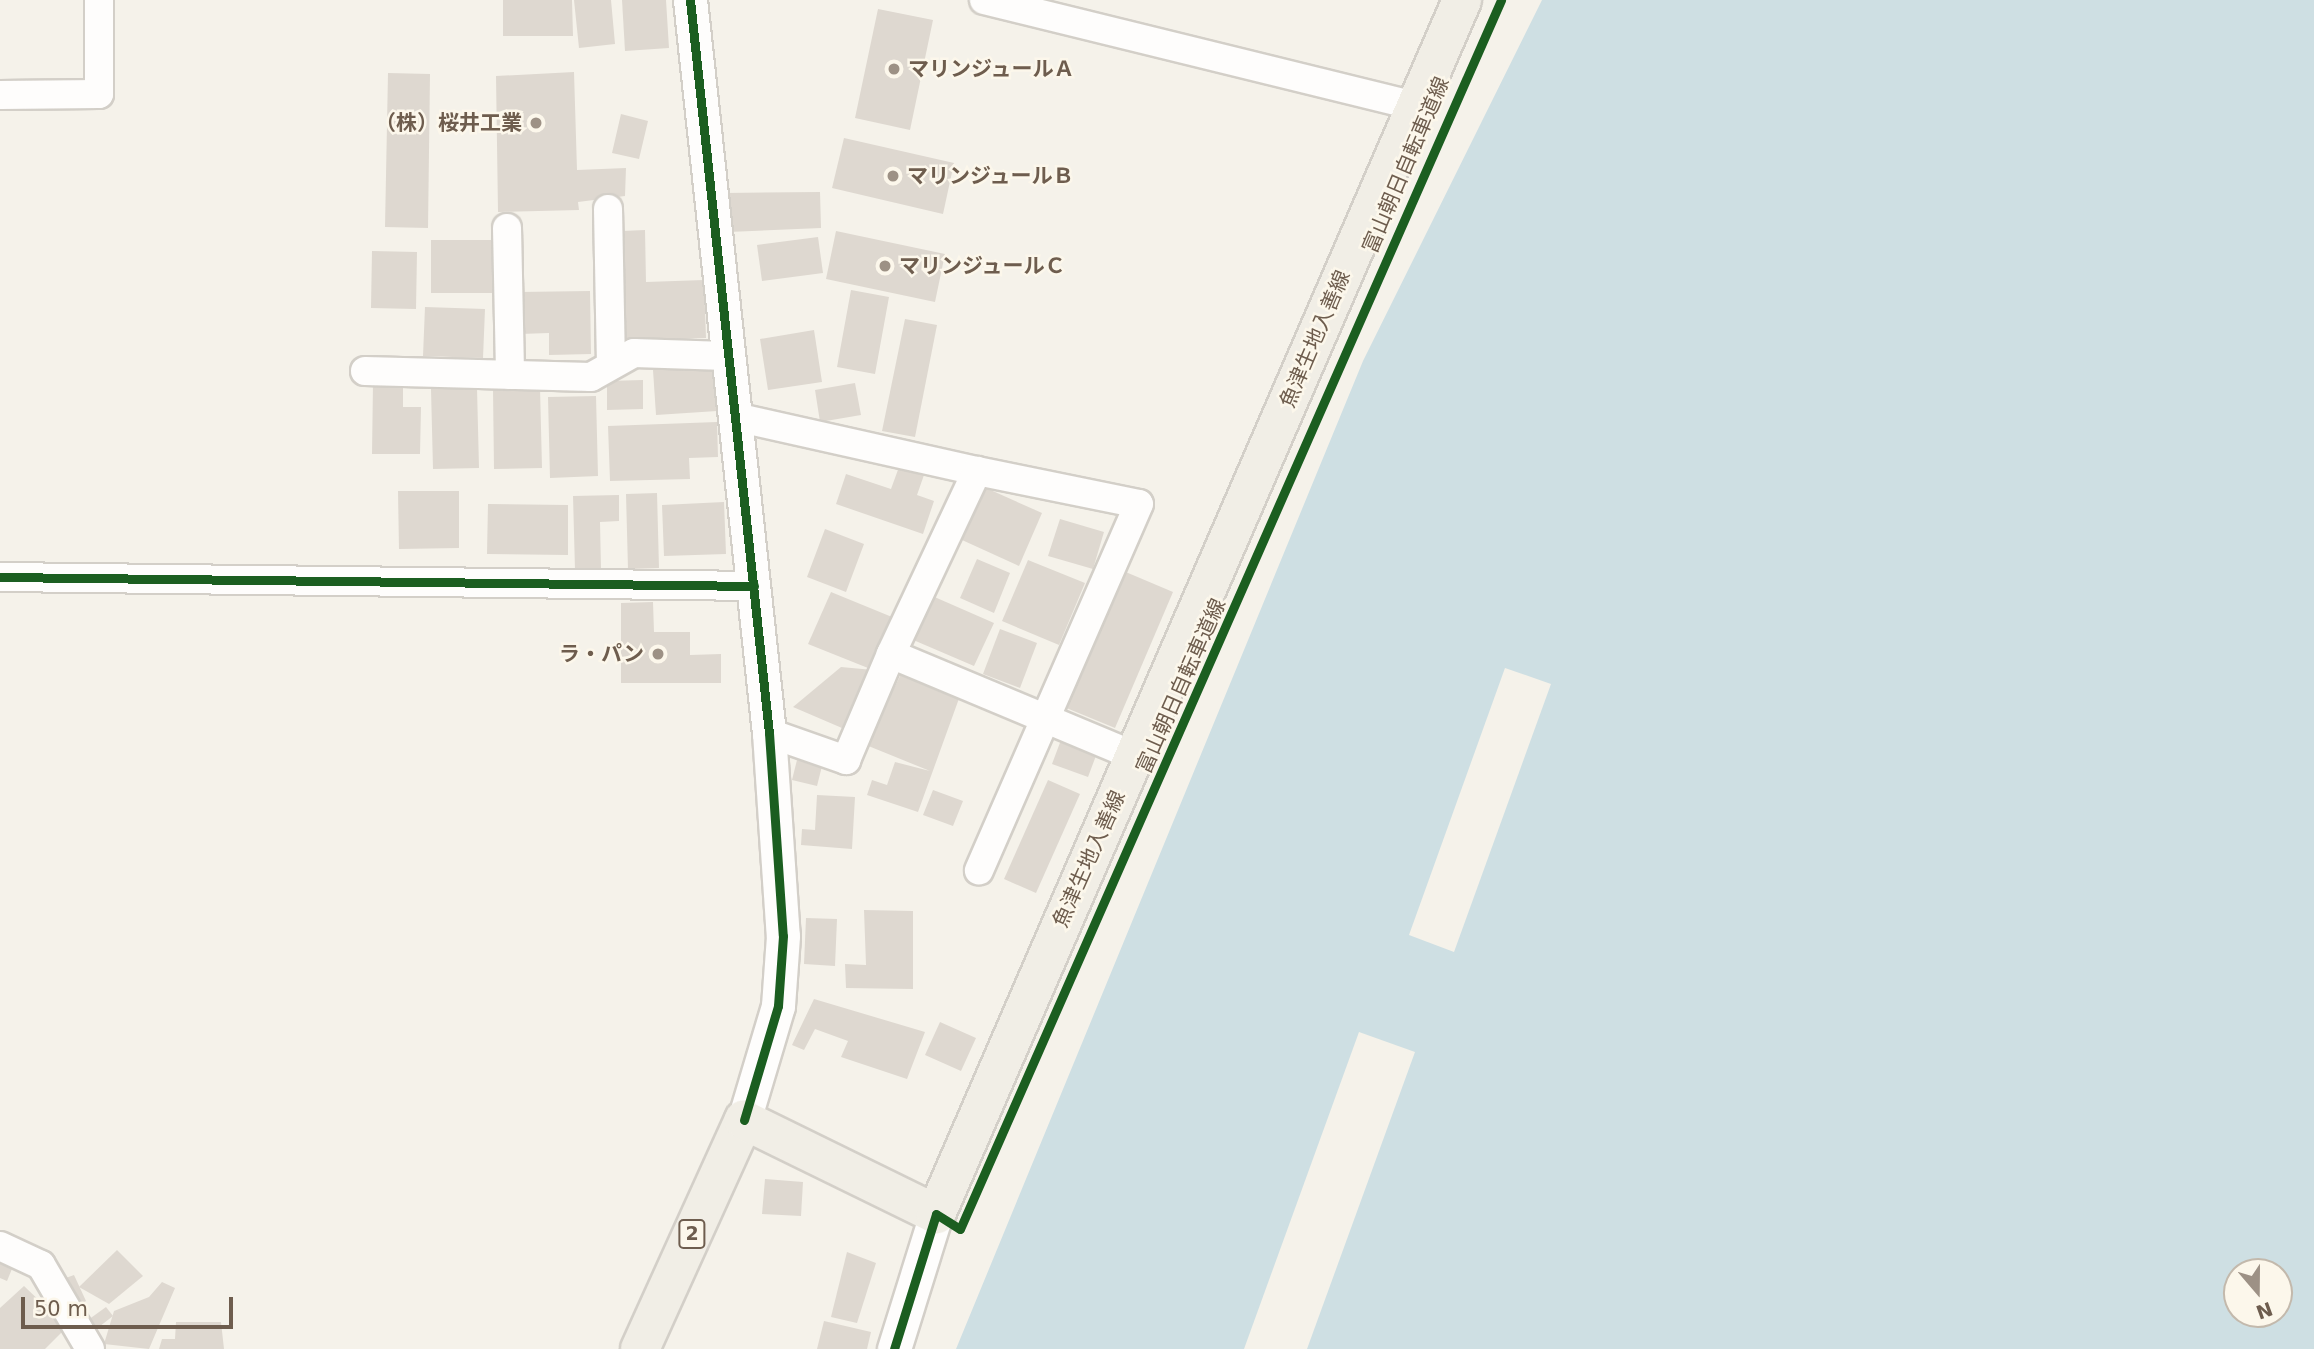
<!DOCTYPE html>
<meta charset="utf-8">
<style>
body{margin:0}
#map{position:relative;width:2314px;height:1349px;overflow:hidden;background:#f5f2ea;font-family:"DejaVu Sans","Noto Sans JP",sans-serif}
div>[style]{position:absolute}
.water>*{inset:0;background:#cedfe3}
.pier>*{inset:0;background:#f5f2ea}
.building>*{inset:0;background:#ded8d0}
.roads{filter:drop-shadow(2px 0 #d3cfc8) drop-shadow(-2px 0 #d3cfc8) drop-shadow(0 2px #d3cfc8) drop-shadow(0 -2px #d3cfc8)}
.minor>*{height:28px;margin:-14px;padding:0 14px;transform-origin:14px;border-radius:14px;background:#fefdfc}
.tertiary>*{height:33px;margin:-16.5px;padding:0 16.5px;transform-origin:16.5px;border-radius:16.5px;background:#fefdfc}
.primary>*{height:38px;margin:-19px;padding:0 19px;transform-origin:19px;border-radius:19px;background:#f1eee6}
.cycleway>*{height:9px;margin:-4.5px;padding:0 4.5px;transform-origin:4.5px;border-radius:4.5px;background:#1b5e20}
.dots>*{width:19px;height:19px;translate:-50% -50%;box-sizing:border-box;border:4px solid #fcf7eb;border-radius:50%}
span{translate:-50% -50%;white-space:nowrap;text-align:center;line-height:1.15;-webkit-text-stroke:5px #fcf7eb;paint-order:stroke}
.shield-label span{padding:2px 5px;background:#fcf7eb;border:2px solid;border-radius:5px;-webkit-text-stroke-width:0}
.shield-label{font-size:19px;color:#6e5d4e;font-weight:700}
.poi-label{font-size:21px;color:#6e5d4e;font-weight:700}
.left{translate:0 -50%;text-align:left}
.right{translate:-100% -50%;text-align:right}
.street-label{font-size:21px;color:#6e5d4e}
.north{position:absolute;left:2223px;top:1258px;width:70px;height:70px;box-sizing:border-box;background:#fcf7eb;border:2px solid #c3b9ac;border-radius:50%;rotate:160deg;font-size:19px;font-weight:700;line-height:28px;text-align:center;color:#6e5d4e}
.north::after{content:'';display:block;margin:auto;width:24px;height:32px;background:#9d9185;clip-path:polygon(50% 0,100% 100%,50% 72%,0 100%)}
.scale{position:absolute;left:21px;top:1297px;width:212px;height:32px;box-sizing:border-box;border:4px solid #6e5d4e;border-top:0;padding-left:9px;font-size:21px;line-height:24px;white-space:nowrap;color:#6e5d4e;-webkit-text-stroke:5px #fcf7eb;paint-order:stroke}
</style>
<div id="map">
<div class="water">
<i style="clip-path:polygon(evenodd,1542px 0,2314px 0,2314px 1349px,956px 1349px,1363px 361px,1542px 0,2237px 1272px,2279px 1272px,2279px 1314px,2237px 1314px,2237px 1272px)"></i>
</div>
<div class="pier">
<i style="clip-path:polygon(1505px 668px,1551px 684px,1454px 952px,1409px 935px)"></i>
<i style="clip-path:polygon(1359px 1032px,1415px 1052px,1307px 1349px,1244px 1349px)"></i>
</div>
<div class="building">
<i style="clip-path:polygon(503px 0,572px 0,573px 36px,503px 36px)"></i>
<i style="clip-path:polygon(574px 0,611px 0,615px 44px,579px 48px)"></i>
<i style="clip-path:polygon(622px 0,666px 0,669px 48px,625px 51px)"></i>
<i style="clip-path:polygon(878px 9px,933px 20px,910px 130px,855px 118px)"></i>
<i style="clip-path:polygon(574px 72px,577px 170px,626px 168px,625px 196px,578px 202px,579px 210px,498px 212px,496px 76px)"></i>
<i style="clip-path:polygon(388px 73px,430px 74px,428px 228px,385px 227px)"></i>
<i style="clip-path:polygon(621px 114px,648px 121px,639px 159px,612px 153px)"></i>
<i style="clip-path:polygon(844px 138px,954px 163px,943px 214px,832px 188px)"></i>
<i style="clip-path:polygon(820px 192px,821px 228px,728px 232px,725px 193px)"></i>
<i style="clip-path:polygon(645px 230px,646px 282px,704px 280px,706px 338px,626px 341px,622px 231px)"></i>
<i style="clip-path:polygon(836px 231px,945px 254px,935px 302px,826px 279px)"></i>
<i style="clip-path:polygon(818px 237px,823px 273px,762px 281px,757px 245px)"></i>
<i style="clip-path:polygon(431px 240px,493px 240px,493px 293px,431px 293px)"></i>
<i style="clip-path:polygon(372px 251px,417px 252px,416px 309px,371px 308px)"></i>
<i style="clip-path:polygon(851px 290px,889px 297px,875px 374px,837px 367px)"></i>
<i style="clip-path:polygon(590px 291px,591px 354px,549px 355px,549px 333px,520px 334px,519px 292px)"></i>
<i style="clip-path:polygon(425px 307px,485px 309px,483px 358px,423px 356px)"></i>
<i style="clip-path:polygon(905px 319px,937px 325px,915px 437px,882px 431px)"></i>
<i style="clip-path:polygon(814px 330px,822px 382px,768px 390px,760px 339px)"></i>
<i style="clip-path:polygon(714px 367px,717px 411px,656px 415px,653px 370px)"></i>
<i style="clip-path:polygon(643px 380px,643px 409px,607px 410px,607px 381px)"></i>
<i style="clip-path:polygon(373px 383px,403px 383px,403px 407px,421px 407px,420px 454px,372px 454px)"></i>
<i style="clip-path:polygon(855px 383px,861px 415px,820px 422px,815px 390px)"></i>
<i style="clip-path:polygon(477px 388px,479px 468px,433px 469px,431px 389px)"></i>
<i style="clip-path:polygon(540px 388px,542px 468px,494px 469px,493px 389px)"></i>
<i style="clip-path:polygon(596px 396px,598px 476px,550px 478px,548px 397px)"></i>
<i style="clip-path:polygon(717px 422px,718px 457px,689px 458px,690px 479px,610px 481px,608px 426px)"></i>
<i style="clip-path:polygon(899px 467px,924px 475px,917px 495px,934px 501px,923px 534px,836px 504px,846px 474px,891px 489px)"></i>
<i style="clip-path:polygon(986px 488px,1042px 513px,1019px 566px,962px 540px)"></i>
<i style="clip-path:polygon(398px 491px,459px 491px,459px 548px,399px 549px)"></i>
<i style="clip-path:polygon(657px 493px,659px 568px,628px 569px,626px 494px)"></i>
<i style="clip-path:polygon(619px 495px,619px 521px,600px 522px,601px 569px,575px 570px,573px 496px)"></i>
<i style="clip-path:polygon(724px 502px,726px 554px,664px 556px,662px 505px)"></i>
<i style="clip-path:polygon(488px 504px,568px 505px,568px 555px,487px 554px)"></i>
<i style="clip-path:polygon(1060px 519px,1104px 532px,1093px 569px,1048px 556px)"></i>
<i style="clip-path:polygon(825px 529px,864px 544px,846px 592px,807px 577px)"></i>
<i style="clip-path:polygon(977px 559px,1010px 573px,994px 613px,960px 598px)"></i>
<i style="clip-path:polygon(1028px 560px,1085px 583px,1059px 645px,1002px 621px)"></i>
<i style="clip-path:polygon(1121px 570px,1173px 592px,1115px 728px,1064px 707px)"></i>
<i style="clip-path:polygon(831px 592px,892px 617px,873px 670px,808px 644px)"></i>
<i style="clip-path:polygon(930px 595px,994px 623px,974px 666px,911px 639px)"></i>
<i style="clip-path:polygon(653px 602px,654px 632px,690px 632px,690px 655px,721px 654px,721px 683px,621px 683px,621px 603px)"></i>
<i style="clip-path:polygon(1000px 629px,1037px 643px,1020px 688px,983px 674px)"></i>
<i style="clip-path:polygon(841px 667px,873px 670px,842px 728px,793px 707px)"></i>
<i style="clip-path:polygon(903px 670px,961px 693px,918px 812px,867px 795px,872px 780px,887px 785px,895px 762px,930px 771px,866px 745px)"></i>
<i style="clip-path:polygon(1061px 740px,1097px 753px,1088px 777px,1052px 764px)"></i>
<i style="clip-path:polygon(797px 760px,822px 766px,817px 786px,792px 780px)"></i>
<i style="clip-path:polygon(1048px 780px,1080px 794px,1036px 893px,1004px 879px)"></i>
<i style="clip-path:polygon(933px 790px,963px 801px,953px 826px,923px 815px)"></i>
<i style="clip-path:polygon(817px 795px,855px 797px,852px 849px,801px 845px,802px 829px,815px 830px)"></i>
<i style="clip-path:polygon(864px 910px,913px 911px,913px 989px,846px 988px,845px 964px,866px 965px)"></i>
<i style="clip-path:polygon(806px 918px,837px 919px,835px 966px,804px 964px)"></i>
<i style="clip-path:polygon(814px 999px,925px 1032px,907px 1079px,841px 1057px,848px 1041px,815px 1029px,804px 1050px,792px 1045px)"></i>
<i style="clip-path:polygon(940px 1022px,976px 1038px,961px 1071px,925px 1055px)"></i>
<i style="clip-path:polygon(765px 1179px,803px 1182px,801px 1216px,762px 1214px)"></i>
<i style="clip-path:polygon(117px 1250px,143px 1276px,109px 1304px,79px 1287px)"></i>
<i style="clip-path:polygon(847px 1252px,876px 1263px,857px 1323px,831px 1317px)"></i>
<i style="clip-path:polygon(0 1259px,14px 1264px,7px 1281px,0 1278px)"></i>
<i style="clip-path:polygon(74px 1275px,86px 1301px,78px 1306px,63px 1279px)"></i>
<i style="clip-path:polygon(162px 1282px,175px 1288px,149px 1349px,104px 1344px,114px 1311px,149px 1297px)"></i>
<i style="clip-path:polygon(24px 1286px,67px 1327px,45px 1349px,0 1349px,0 1308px)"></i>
<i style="clip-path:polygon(106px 1307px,113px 1316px,95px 1330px,88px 1320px)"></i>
<i style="clip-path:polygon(824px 1321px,871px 1332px,867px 1349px,817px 1349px)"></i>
<i style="clip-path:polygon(176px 1322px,221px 1322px,224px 1349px,159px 1349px,162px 1339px,175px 1339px)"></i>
</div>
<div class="roads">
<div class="minor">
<i style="left:984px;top:0;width:443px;rotate:13.8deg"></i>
<i style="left:0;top:95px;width:99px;rotate:-0.6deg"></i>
<i style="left:99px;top:94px;width:94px;rotate:-90deg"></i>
<i style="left:608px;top:209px;width:154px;rotate:88.9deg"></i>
<i style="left:507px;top:228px;width:147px;rotate:88.8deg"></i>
<i style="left:365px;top:371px;width:226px;rotate:1.5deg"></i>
<i style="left:591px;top:377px;width:49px;rotate:-29.2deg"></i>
<i style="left:634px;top:353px;width:92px;rotate:1.9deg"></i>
<i style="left:735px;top:417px;width:248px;rotate:12.6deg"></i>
<i style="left:977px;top:471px;width:202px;rotate:115.2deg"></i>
<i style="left:891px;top:654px;width:264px;rotate:22.7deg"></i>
<i style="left:977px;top:471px;width:165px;rotate:11.5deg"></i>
<i style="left:1139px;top:504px;width:400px;rotate:113.6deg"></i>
<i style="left:0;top:577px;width:754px;rotate:0.68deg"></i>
<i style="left:769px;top:733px;width:82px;rotate:19.3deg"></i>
<i style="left:846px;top:760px;width:115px;rotate:-67deg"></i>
<i style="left:0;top:1246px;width:45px;rotate:24.9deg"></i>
<i style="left:41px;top:1265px;width:97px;rotate:59.7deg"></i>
</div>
<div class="tertiary">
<i style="left:690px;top:0;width:737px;rotate:83.85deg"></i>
<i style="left:769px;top:733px;width:203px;rotate:86.1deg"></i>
<i style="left:783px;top:936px;width:70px;rotate:94.1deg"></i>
<i style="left:778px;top:1006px;width:119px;rotate:106.6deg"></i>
<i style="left:894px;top:1349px;width:141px;rotate:-72.7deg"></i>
</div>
<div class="primary">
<i style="left:640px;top:1349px;width:252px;rotate:-65.6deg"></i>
<i style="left:744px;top:1120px;width:214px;rotate:26.1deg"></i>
<i style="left:936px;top:1214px;width:1323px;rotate:-66.57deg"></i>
</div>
</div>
<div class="cycleway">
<i style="left:690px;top:0;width:737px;rotate:83.85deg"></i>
<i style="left:769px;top:733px;width:203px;rotate:86.1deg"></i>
<i style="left:783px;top:936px;width:70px;rotate:94.1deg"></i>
<i style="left:778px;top:1006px;width:119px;rotate:106.6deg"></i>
<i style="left:0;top:577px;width:754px;rotate:0.68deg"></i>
<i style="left:894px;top:1349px;width:141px;rotate:-72.7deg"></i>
<i style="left:936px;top:1214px;width:28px;rotate:32deg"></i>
<i style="left:960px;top:1229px;width:1343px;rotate:-66.24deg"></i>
</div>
<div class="dots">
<i style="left:894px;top:69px;background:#9d9185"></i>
<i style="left:536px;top:123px;background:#9d9185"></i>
<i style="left:893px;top:176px;background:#9d9185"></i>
<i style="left:885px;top:266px;background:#9d9185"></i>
<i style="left:658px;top:654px;background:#9d9185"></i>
</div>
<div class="shield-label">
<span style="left:692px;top:1234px">2</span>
</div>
<div class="poi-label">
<span class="left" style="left:908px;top:69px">マリンジュールＡ</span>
<span class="right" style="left:522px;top:123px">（株）桜井工業</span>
<span class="left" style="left:907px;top:176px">マリンジュールＢ</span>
<span class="left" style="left:899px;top:266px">マリンジュールＣ</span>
<span class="right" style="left:644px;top:654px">ラ・パン</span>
</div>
<div class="street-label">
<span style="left:1406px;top:165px;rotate:-67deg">富山朝日自転車道線</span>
<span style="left:1315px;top:339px;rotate:-67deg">魚津生地入善線</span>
<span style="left:1181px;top:686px;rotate:-66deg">富山朝日自転車道線</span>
<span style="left:1089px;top:859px;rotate:-66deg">魚津生地入善線</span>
</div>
<div class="north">N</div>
<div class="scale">50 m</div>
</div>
